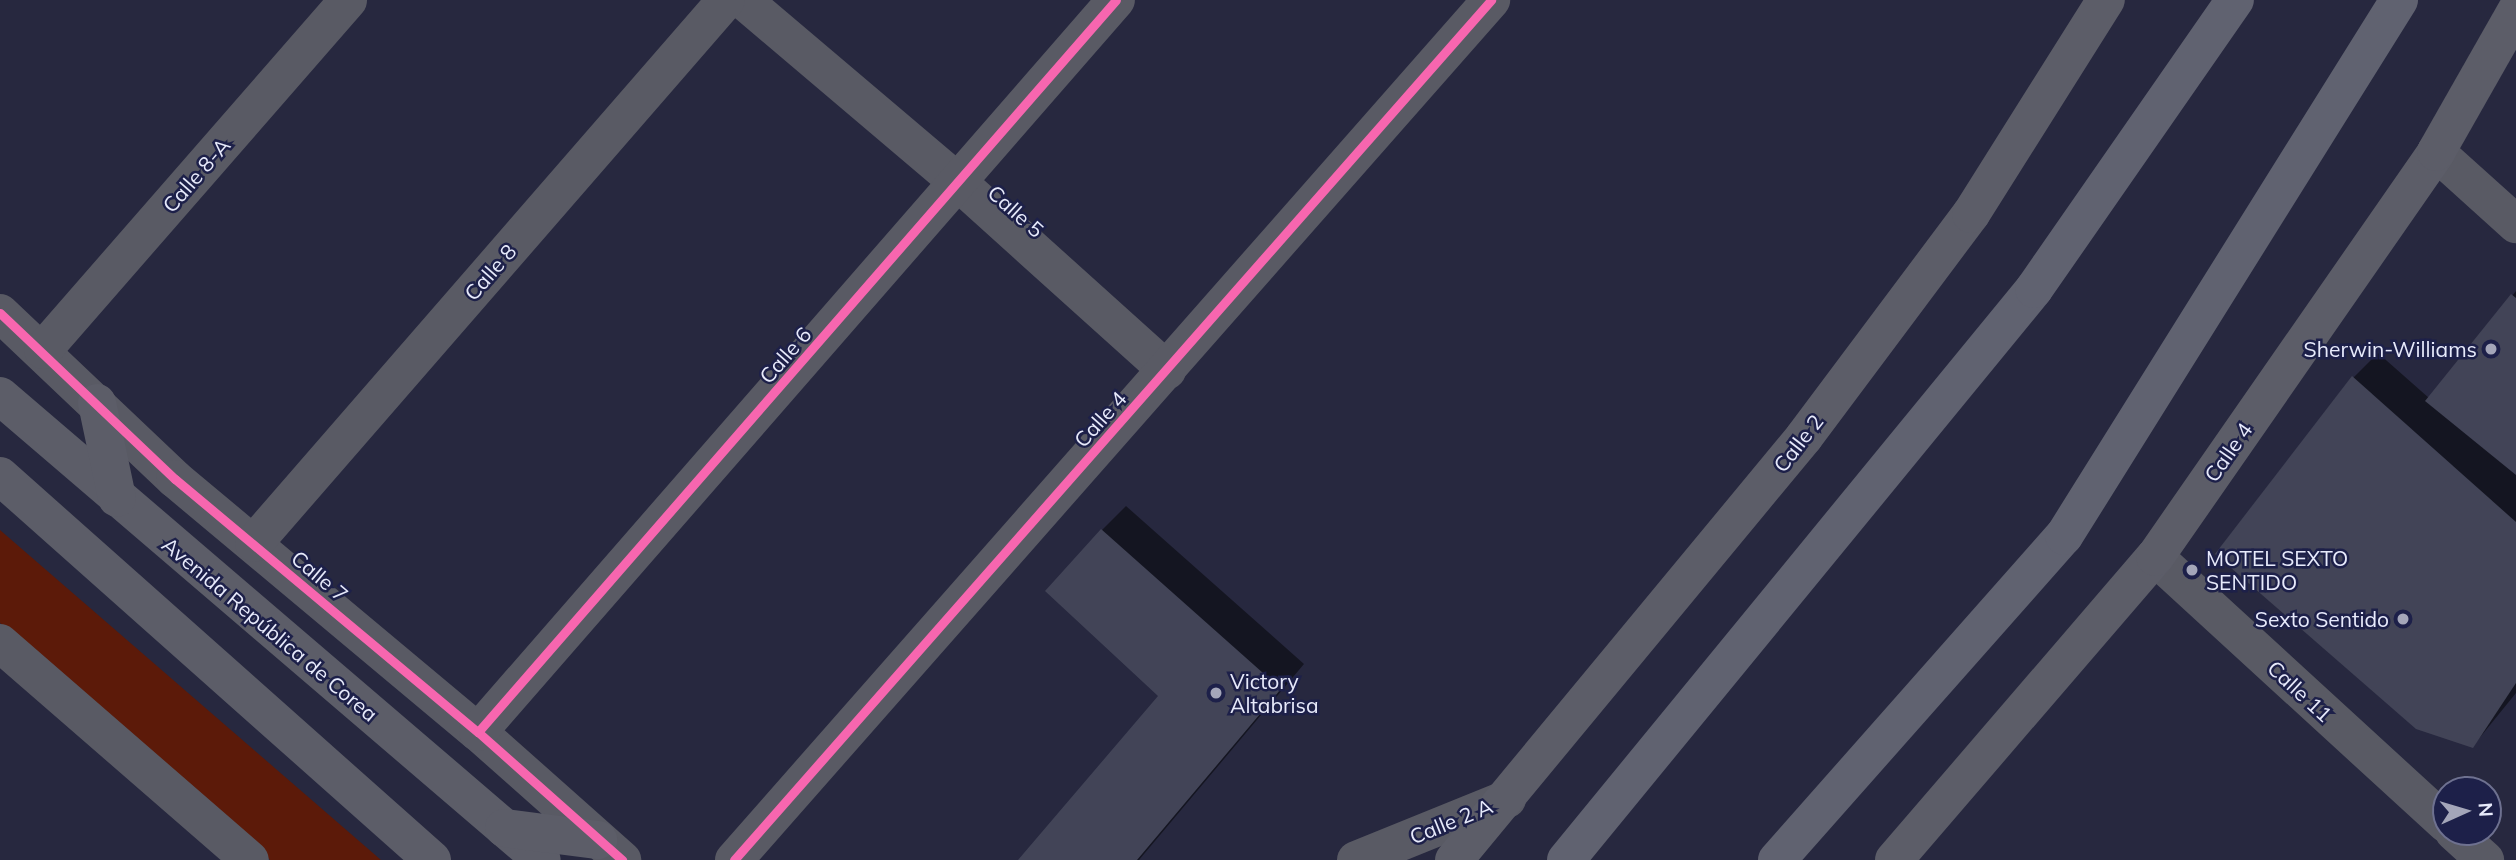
<!DOCTYPE html>
<meta charset="utf-8">
<style>
body{margin:0}
#map{position:relative;width:2516px;height:860px;overflow:hidden;background:#27283f;font-family:Mulish,sans-serif}
div>[style]{position:absolute}
.green>*{inset:0;background:#5c1a09}
.shadow>*{inset:0;background:#0007}
.building>*{inset:0;background:#424457}
.minor>*{height:38px;margin:-19px;padding:0 19px;transform-origin:19px;border-radius:19px;background:#595a64}
.secondary>*{height:38px;margin:-19px;padding:0 19px;transform-origin:19px;border-radius:19px;background:#5c5d68}
.trunk>*{height:38px;margin:-19px;padding:0 19px;transform-origin:19px;border-radius:19px;background:#606270}
.cycleway>*{height:9px;margin:-4.5px;padding:0 4.5px;transform-origin:4.5px;border-radius:4.5px;background:#f766af}
.dots>*{width:19px;height:19px;translate:-50% -50%;box-sizing:border-box;border:4px solid #1d2049;border-radius:50%}
span{translate:-50% -50%;white-space:nowrap;text-align:center;line-height:1.15;-webkit-text-stroke:5px #1d2049;paint-order:stroke}
.street-label{font-size:21px;color:#e7eafb}
.poi-label{font-size:21px;color:#e7eafb}
.right{translate:-100% -50%;text-align:right}
.left{translate:0 -50%;text-align:left}
.north{position:absolute;left:2432px;top:776px;width:70px;height:70px;box-sizing:border-box;background:#1d2049;border:2px solid #6e7190;border-radius:50%;rotate:86deg;font-size:19px;font-weight:700;line-height:28px;text-align:center;color:#e7eafb}
.north::after{content:'';display:block;margin:auto;width:24px;height:32px;background:#a4a6b9;clip-path:polygon(50% 0,100% 100%,50% 72%,0 100%)}
</style>
<div id="map">
<div class="green">
<i style="clip-path:polygon(0 530px,381px 860px,270px 860px,0 623px)"></i>
</div>
<div class="shadow">
<i style="clip-path:polygon(2516px 291px,2516px 693px,2473px 746px,2218px 554px,2354px 377px,2378px 353px,2429px 398px)"></i>
<i style="clip-path:polygon(1126px 506px,1304px 664px,1139px 860px,1021px 860px,1160px 696px,1102px 530px)"></i>
</div>
<div class="building">
<i style="clip-path:polygon(2511px 294px,2516px 298px,2516px 475px,2425px 401px)"></i>
<i style="clip-path:polygon(2352px 376px,2516px 522px,2516px 683px,2473px 748px,2416px 729px,2215px 554px)"></i>
<i style="clip-path:polygon(1101px 529px,1281px 689px,1137px 860px,1018px 860px,1158px 696px,1045px 591px)"></i>
</div>
<div class="minor">
<i style="left:743px;top:0;width:283px;rotate:40.3deg"></i>
<i style="left:959px;top:183px;width:280px;rotate:42deg"></i>
<i style="left:2436px;top:152px;width:108px;rotate:42deg"></i>
<i style="left:0;top:313px;width:241px;rotate:43.5deg"></i>
<i style="left:175px;top:479px;width:395px;rotate:39.9deg"></i>
<i style="left:478px;top:732px;width:193px;rotate:41.6deg"></i>
<i style="left:43px;top:350px;width:464px;rotate:-48.9deg"></i>
<i style="left:254px;top:543px;width:719px;rotate:-49deg"></i>
<i style="left:2155px;top:557px;width:395px;rotate:42.5deg"></i>
<i style="left:0;top:643px;width:331px;rotate:41deg"></i>
<i style="left:478px;top:732px;width:971px;rotate:-48.93deg"></i>
<i style="left:2454px;top:832px;width:42px;rotate:42.1deg"></i>
<i style="left:734px;top:860px;width:1146px;rotate:-48.64deg"></i>
<i style="left:1356px;top:860px;width:163px;rotate:-22deg"></i>
</div>
<div class="secondary">
<i style="left:0;top:396px;width:713px;rotate:40.57deg"></i>
<i style="left:97px;top:403px;width:97px;rotate:78.1deg"></i>
<i style="left:0;top:476px;width:578px;rotate:41.63deg"></i>
<i style="left:504px;top:828px;width:95px;rotate:7.3deg"></i>
<i style="left:1454px;top:860px;width:549px;rotate:-50.39deg"></i>
<i style="left:1804px;top:437px;width:279px;rotate:-53.2deg"></i>
<i style="left:1971px;top:214px;width:253px;rotate:-57.8deg"></i>
<i style="left:1894px;top:860px;width:400px;rotate:-49.3deg"></i>
<i style="left:2155px;top:557px;width:493px;rotate:-55.2deg"></i>
<i style="left:2436px;top:152px;width:162px;rotate:-60.4deg"></i>
</div>
<div class="trunk">
<i style="left:1566px;top:860px;width:738px;rotate:-50.66deg"></i>
<i style="left:2034px;top:289px;width:352px;rotate:-55.2deg"></i>
<i style="left:1777px;top:860px;width:433px;rotate:-48.5deg"></i>
<i style="left:2064px;top:536px;width:632px;rotate:-57.99deg"></i>
</div>
<div class="cycleway">
<i style="left:0;top:313px;width:241px;rotate:43.5deg"></i>
<i style="left:175px;top:479px;width:395px;rotate:39.9deg"></i>
<i style="left:478px;top:732px;width:193px;rotate:41.6deg"></i>
<i style="left:478px;top:732px;width:971px;rotate:-48.93deg"></i>
<i style="left:734px;top:860px;width:1146px;rotate:-48.64deg"></i>
</div>
<div class="dots">
<i style="left:2491px;top:349px;background:#a4a6b9"></i>
<i style="left:2192px;top:570px;background:#a4a6b9"></i>
<i style="left:2403px;top:619px;background:#a4a6b9"></i>
<i style="left:1216px;top:693px;background:#a4a6b9"></i>
</div>
<div class="street-label">
<span style="left:196px;top:175px;rotate:-49deg">Calle 8-A</span>
<span style="left:1016px;top:211px;rotate:42deg">Calle 5</span>
<span style="left:490px;top:272px;rotate:-49deg">Calle 8</span>
<span style="left:785px;top:355px;rotate:-49deg">Calle 6</span>
<span style="left:1100px;top:419px;rotate:-48deg">Calle 4</span>
<span style="left:1798px;top:443px;rotate:-52deg">Calle 2</span>
<span style="left:2228px;top:452px;rotate:-55deg">Calle 4</span>
<span style="left:320px;top:576px;rotate:40deg">Calle 7</span>
<span style="left:270px;top:629px;rotate:40deg">Avenida República de Corea</span>
<span style="left:2300px;top:691px;rotate:43deg">Calle 11</span>
<span style="left:1451px;top:821px;rotate:-22deg">Calle 2 A</span>
</div>
<div class="poi-label">
<span class="right" style="left:2477px;top:349px">Sherwin-Williams</span>
<span class="left" style="left:2206px;top:570px">MOTEL SEXTO<br>SENTIDO</span>
<span class="right" style="left:2389px;top:619px">Sexto Sentido</span>
<span class="left" style="left:1230px;top:693px">Victory<br>Altabrisa</span>
</div>
<div class="north">N</div>
</div>
